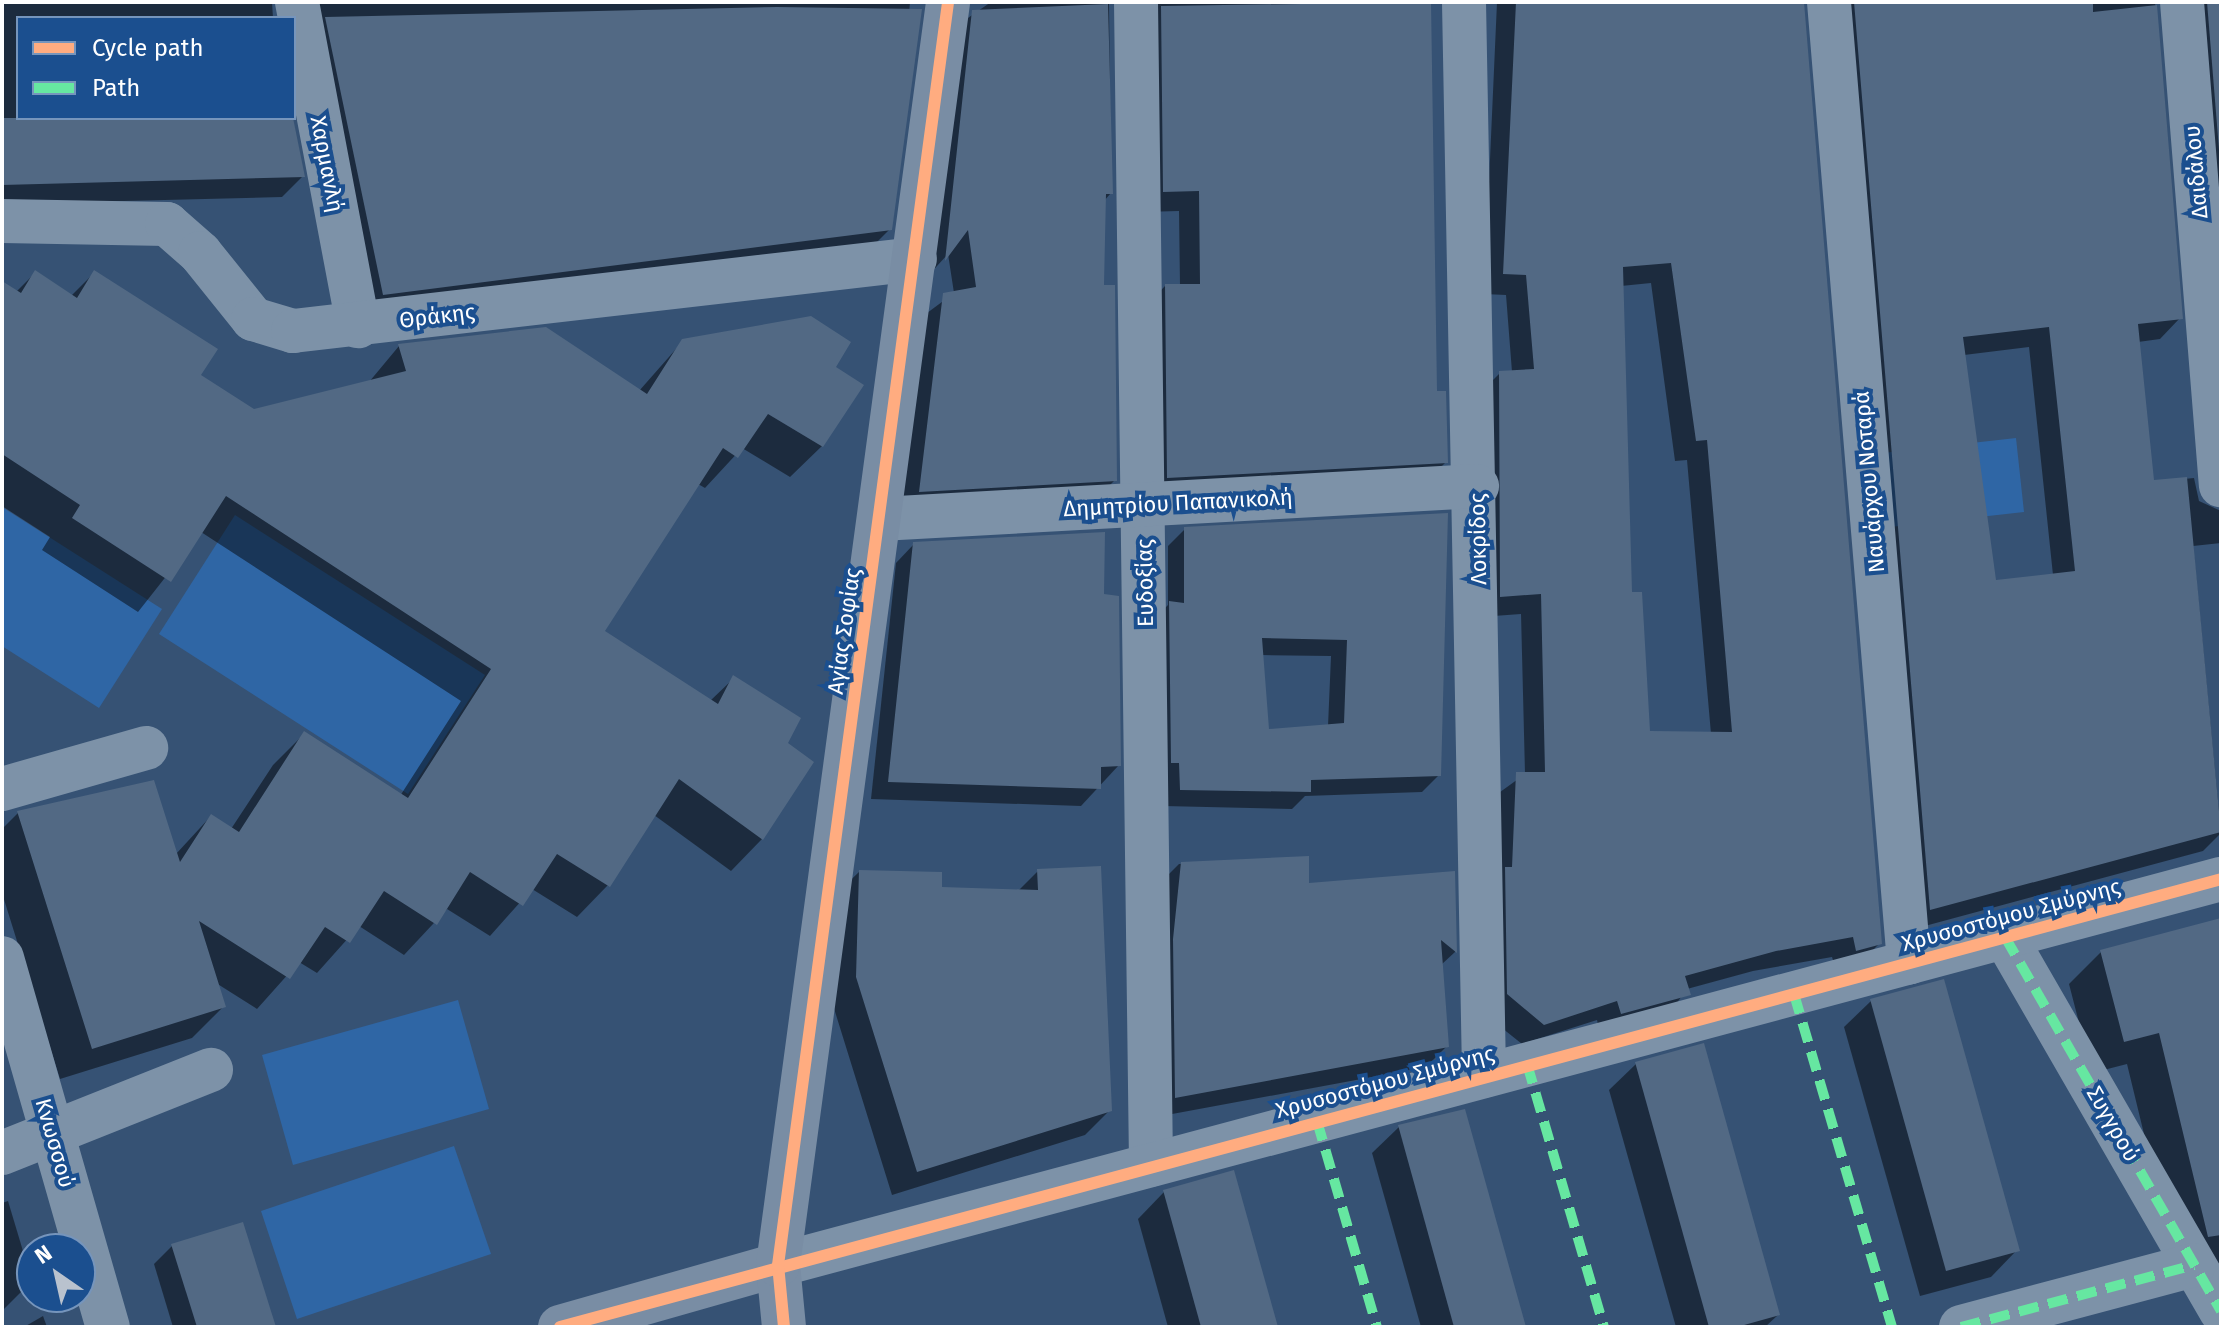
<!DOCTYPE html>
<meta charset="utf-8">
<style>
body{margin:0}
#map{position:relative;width:2223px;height:1329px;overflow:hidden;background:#365274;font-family:"Fira Sans",sans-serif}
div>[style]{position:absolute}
.green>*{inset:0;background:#2f66a5}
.shadow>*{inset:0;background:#0007}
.building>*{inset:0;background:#526984}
.street>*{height:44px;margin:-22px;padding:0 22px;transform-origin:22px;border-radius:22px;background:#7d92a8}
.secondary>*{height:44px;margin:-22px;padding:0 22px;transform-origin:22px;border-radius:22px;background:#798da4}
.quiet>*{height:10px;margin-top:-5px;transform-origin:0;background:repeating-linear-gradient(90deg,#66e7a1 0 20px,transparent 0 30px)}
.cycleway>*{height:12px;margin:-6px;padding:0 6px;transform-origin:6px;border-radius:6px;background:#ffac80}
span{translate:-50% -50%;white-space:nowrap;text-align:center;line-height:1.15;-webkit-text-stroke:8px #1b4f8f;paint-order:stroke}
.street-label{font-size:22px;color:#fff}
.frame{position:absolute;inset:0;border:4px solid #fff;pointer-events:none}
.legend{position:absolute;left:16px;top:16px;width:280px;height:104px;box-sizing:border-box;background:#1b4f8f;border:2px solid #7695bc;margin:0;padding:10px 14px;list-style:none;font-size:24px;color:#fff}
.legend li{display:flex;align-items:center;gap:16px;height:40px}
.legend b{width:40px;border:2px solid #7695bc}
.north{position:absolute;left:16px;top:1233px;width:80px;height:80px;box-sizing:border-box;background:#1b4f8f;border:2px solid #7695bc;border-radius:50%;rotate:326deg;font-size:22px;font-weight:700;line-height:32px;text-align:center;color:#fff}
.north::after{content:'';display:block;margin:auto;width:28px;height:36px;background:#b9c2ce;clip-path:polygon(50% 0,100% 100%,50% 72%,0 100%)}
</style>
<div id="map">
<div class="green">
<i style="clip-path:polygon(2016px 438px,2024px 512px,1890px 527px,1883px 453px)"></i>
<i style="clip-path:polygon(2px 507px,162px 609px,99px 708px,2px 646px)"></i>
<i style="clip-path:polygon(235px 515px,485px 675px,408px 794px,159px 634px)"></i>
<i style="clip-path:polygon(458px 1000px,489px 1109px,293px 1165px,262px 1055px)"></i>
<i style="clip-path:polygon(454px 1146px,491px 1254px,297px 1319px,261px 1211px)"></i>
</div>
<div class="shadow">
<i style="clip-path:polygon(2px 2px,272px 2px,273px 18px,18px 18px,18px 118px,291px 118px,302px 177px,282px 197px,2px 204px)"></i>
<i style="clip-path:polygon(285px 2px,910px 2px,890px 229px,869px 250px,363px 315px)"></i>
<i style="clip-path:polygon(991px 2px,1109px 2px,1111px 193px,1104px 201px,1102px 287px,1115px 480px,1094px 501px,899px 512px,923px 316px,954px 293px,948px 254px,926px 278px,952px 29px)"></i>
<i style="clip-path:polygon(1129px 2px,1414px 2px,1435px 393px,1446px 462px,1425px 483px,1147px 498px,1145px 307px,1165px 286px,1180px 286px,1179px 211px,1143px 212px)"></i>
<i style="clip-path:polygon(evenodd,1497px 2px,1803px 2px,1880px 943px,1859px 964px,1836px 970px,1832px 957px,1753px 971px,1687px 989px,1668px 1015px,1600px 1033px,1597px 1020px,1522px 1044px,1487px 1016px,1496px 795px,1525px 774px,1521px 614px,1480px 617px,1479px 394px,1500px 373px,1512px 372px,1506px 295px,1484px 294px,1497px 2px,1651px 283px,1675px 461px,1687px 460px,1711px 734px,1648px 733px,1630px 594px,1621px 286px,1651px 283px)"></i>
<i style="clip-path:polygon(evenodd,1820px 2px,2155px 2px,2180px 318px,2160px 339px,2138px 342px,2152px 482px,2194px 478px,2199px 501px,2221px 511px,2221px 543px,2193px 546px,2221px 833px,2203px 851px,1910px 930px,1820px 2px,2029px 347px,2053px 575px,1995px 582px,1964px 355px,2029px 347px)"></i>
<i style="clip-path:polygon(2174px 2px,2221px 2px,2221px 379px)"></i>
<i style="clip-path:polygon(35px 273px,70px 297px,94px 273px,198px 376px,254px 411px,369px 382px,399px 346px,639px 391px,683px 341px,834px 367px,822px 446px,790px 477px,742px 448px,705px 488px,698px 484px,603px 631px,710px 701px,734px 678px,786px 744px,762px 839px,731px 871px,654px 815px,608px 885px,577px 917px,532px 889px,490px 936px,447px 909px,404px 955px,359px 926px,317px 973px,299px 962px,257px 1009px,216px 983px,224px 1006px,192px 1038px,60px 1079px,2px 893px,2px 829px,18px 813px,176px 854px,211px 816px,231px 829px,273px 765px,304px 734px,400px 796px,461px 701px,201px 532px,138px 612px,42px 550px,50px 537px,2px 506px,2px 283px,16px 292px)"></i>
<i style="clip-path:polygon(evenodd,1446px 515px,1439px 775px,1422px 792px,1305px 796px,1292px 809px,1163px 806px,1153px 620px,1168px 605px,1168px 546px,1185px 529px,1446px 515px,1261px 655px,1331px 656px,1328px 726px,1267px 731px,1261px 655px)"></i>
<i style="clip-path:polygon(914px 544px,1102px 596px,1119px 765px,1081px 806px,871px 799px,896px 563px)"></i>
<i style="clip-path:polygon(1307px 858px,1307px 886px,1453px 873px,1455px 952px,1441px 965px,1447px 1046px,1426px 1067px,1156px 1117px,1159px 884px,1179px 864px)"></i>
<i style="clip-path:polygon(1038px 871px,1110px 1110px,1085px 1135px,892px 1195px,832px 1002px,834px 896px,859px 872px,940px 889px,1017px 892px)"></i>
<i style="clip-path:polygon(2221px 921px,2221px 1327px,2178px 1274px,2127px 1064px,2092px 1073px,2069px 984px,2101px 952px)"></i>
<i style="clip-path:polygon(1871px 1001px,2017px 1250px,1991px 1277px,1920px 1296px,1844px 1027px)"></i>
<i style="clip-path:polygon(1636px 1064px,1778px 1315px,1765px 1327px,1676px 1327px,1609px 1090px)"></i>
<i style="clip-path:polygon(1399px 1127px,1523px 1327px,1421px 1327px,1372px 1153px)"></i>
<i style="clip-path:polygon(1164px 1192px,1276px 1327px,1168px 1327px,1138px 1219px)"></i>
<i style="clip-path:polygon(8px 1201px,32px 1281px,2px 1311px,2px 1203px)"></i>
<i style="clip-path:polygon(172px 1246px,274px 1327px,173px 1327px,154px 1264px)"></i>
<i style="clip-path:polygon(43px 1316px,47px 1327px,24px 1327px)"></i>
</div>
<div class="building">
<i style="clip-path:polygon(1431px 2px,1437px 391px,1446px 391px,1448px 463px,1167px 478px,1165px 284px,1200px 284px,1199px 191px,1163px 192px,1161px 6px)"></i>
<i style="clip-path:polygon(evenodd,1516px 2px,1804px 2px,1882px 944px,1856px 951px,1853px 937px,1776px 951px,1685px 976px,1691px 995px,1621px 1014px,1617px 1001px,1544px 1025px,1507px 994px,1505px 867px,1512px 867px,1516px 772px,1545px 772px,1541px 594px,1500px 597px,1499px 371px,1534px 369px,1526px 275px,1503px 274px,1516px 2px,1671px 263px,1696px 441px,1707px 440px,1732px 732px,1650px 731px,1642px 592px,1632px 592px,1623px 267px,1671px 263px)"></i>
<i style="clip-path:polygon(evenodd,1854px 2px,2093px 2px,2093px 12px,2157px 5px,2183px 319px,2138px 324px,2154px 480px,2187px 477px,2221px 832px,1930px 910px,1854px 2px,2049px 327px,2075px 571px,1996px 580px,1963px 337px,2049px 327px)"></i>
<i style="clip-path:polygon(2207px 2px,2221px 2px,2221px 174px)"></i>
<i style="clip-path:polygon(1108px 4px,1113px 194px,1106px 194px,1104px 285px,1115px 285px,1117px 481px,919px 492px,943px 293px,976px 287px,968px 230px,945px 261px,972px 10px)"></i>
<i style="clip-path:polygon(777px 7px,922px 9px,892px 230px,383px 295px,325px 17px)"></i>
<i style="clip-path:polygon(2px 118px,293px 118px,305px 177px,2px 185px)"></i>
<i style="clip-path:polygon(35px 270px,77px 298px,94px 270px,218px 349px,201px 375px,254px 409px,406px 371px,398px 344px,546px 327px,647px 394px,682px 339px,811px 316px,851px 342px,836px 367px,864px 385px,823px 447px,768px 414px,738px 458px,723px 448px,605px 631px,718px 704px,733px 675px,801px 718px,788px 743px,814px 762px,763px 840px,679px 779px,610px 887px,557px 854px,523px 906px,470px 872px,437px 925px,384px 891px,350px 943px,325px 927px,290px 979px,199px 921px,226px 1007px,92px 1049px,17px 811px,154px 780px,180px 862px,211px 814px,239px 832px,304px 731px,408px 798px,491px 669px,226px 496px,171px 582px,72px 518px,80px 505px,2px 454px,2px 281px,21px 293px)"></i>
<i style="clip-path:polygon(evenodd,1448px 513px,1441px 776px,1311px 780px,1311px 792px,1180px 790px,1179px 763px,1171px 763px,1169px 601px,1184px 603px,1184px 527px,1448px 513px,1262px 638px,1347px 640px,1344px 723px,1269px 729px,1262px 638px)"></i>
<i style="clip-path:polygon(1105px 532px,1104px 594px,1119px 596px,1121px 766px,1101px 767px,1101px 789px,888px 782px,913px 542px)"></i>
<i style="clip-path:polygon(1309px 856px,1309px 883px,1455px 871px,1457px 953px,1441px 940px,1449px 1047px,1175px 1098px,1173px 939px,1181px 862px)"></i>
<i style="clip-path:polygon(1101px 866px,1112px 1111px,917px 1172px,856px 977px,859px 870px,942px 872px,942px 887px,1038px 890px,1037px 869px)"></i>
<i style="clip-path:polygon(2221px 918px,2221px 1235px,2208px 1237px,2159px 1033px,2124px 1042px,2100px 950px)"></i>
<i style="clip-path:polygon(1944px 979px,2020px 1251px,1946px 1271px,1870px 999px)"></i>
<i style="clip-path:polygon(1704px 1043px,1780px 1315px,1737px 1327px,1709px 1327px,1635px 1062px)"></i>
<i style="clip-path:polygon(1465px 1109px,1526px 1327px,1454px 1327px,1398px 1125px)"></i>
<i style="clip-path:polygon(1234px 1170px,1278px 1327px,1201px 1327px,1163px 1190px)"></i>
<i style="clip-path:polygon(243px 1222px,276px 1327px,197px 1327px,171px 1244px)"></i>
</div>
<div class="street">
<i style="left:297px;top:2px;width:330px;rotate:79.3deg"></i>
<i style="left:1136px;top:2px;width:1163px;rotate:89.26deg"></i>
<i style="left:1464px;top:2px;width:1074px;rotate:88.93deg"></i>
<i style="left:1829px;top:2px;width:964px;rotate:85.24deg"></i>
<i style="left:2182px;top:2px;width:485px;rotate:85.4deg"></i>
<i style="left:2px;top:221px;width:165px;rotate:1deg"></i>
<i style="left:167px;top:224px;width:44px;rotate:41.3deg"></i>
<i style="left:200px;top:253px;width:85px;rotate:51.2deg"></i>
<i style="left:253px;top:319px;width:42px;rotate:16.7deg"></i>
<i style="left:293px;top:331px;width:626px;rotate:-6.6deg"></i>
<i style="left:880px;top:519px;width:598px;rotate:-3.16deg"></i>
<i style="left:2px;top:789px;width:150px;rotate:-15.9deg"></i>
<i style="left:2005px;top:937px;width:432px;rotate:60deg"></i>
<i style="left:2px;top:958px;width:384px;rotate:74deg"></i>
<i style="left:2px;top:1153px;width:225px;rotate:-21.7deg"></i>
<i style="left:778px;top:1265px;width:1494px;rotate:-14.98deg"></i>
<i style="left:1961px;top:1327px;width:241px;rotate:-14.9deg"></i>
</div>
<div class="secondary">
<i style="left:560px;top:1327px;width:227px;rotate:-15.9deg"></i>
<i style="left:784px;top:1327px;width:62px;rotate:-95.5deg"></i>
<i style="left:778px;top:1265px;width:1274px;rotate:-82.33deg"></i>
</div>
<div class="quiet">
<i style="left:2005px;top:937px;width:432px;rotate:60deg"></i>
<i style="left:1794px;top:994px;width:347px;rotate:73.6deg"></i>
<i style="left:1527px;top:1064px;width:274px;rotate:73.7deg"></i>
<i style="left:1317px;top:1121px;width:215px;rotate:73.8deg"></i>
<i style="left:1961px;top:1327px;width:241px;rotate:-14.9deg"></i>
</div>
<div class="cycleway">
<i style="left:560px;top:1327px;width:1720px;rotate:-15.09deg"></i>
<i style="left:784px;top:1327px;width:62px;rotate:-95.5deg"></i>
<i style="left:778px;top:1265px;width:1274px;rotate:-82.33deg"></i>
</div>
<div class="street-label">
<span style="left:327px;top:164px;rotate:79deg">Χαρμανλή</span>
<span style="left:2196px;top:172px;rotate:-95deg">Δαιδάλου</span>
<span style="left:437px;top:316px;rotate:-7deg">Θράκης</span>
<span style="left:1869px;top:482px;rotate:-95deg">Ναυάρχου Νοταρά</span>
<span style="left:1178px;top:503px;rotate:-3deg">Δημητρίου Παπανικολή</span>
<span style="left:1478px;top:539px;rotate:-91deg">Λοκρίδος</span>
<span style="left:1145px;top:583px;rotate:-91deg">Ευδοξίας</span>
<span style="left:844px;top:631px;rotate:-82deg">Αγίας Σοφίας</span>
<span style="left:2011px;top:915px;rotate:-15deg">Χρυσοστόμου Σμύρνης</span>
<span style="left:1385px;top:1082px;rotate:-15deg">Χρυσοστόμου Σμύρνης</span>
<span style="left:2113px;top:1124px;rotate:60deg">Συγγρού</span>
<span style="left:55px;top:1143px;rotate:74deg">Κνωσσού</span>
</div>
<div class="frame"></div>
<ul class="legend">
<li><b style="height:10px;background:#ffac80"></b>Cycle path</li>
<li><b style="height:10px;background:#66e7a1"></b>Path</li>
</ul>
<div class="north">N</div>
</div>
